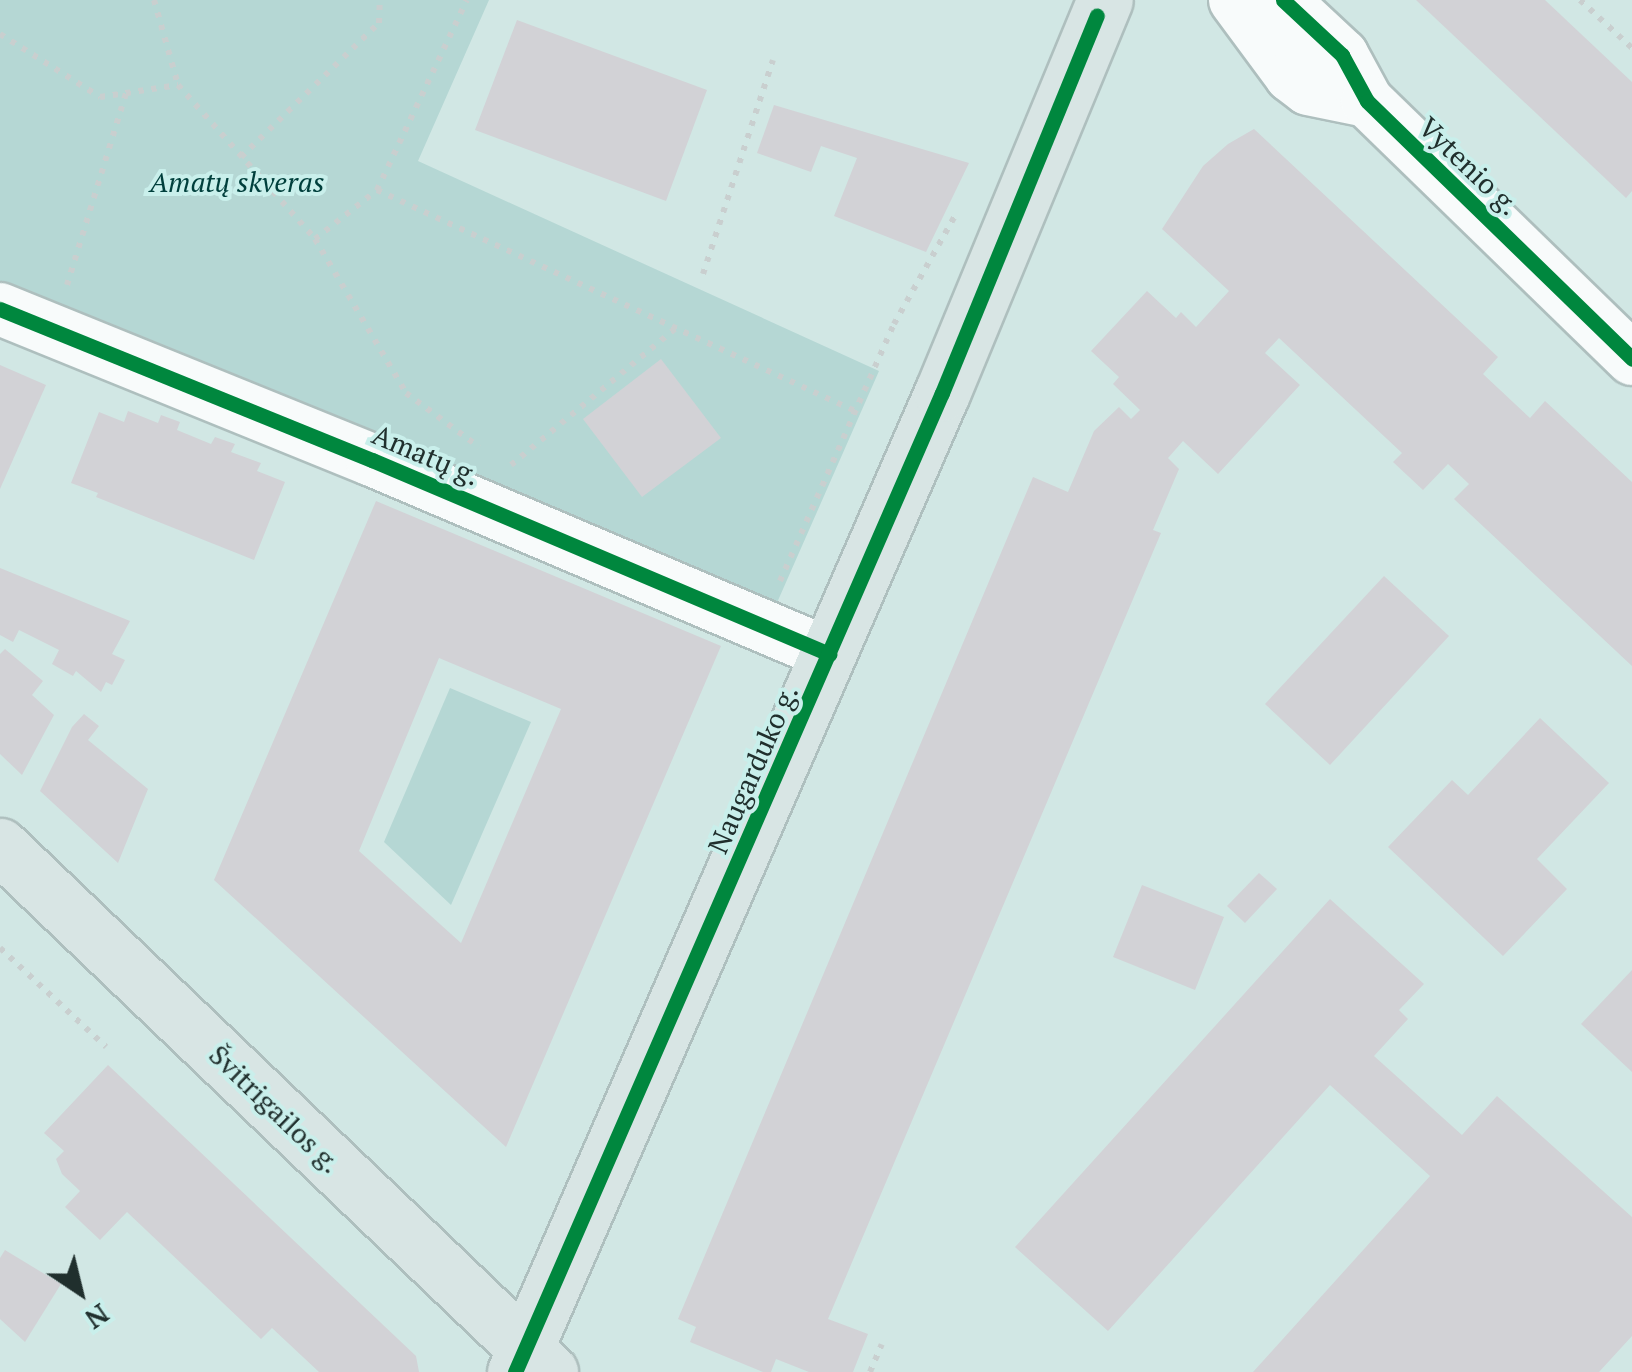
<!DOCTYPE html>
<meta charset="utf-8">
<style>
body{margin:0}
#map{position:relative;width:1632px;height:1372px;overflow:hidden;background:#d1e7e4;font-family:"PT Serif",serif}
div>[style]{position:absolute}
.green>*{inset:0;background:#b5d7d4}
.building>*{inset:0;background:#d2d2d6}
.path>*{height:6px;margin-top:-3px;transform-origin:0;background:repeating-linear-gradient(90deg,#c9cfcf 0 5px,transparent 0 13px)}
.roads{filter:drop-shadow(2px 0 #aebfbe) drop-shadow(-2px 0 #aebfbe) drop-shadow(0 2px #aebfbe) drop-shadow(0 -2px #aebfbe)}
.minor>*{height:52px;margin:-26px;padding:0 26px;transform-origin:26px;border-radius:26px;background:#f8fbfb}
.major>*{height:55px;margin:-27.5px;padding:0 27.5px;transform-origin:27.5px;border-radius:27.5px;background:#d8e5e4}
.cycleway>*{height:15px;margin:-7.5px;padding:0 7.5px;transform-origin:7.5px;border-radius:7.5px;background:#00873e}
span{translate:-50% -50%;white-space:nowrap;text-align:center;line-height:1.15;-webkit-text-stroke:8px #c9efeb;paint-order:stroke}
.street-label{font-size:28px;color:#202f2d}
.park-label{font-size:28px;color:#003f3c;font-style:italic}
.north{position:absolute;left:30px;top:1242px;width:100px;height:100px;-webkit-text-stroke:8px #c9efeb;paint-order:stroke;rotate:145deg;font-size:28px;font-weight:700;line-height:40px;text-align:center;color:#202f2d}
.north::after{content:'';display:block;margin:auto;width:35px;height:45px;background:#202f2d;clip-path:polygon(50% 0,100% 100%,50% 72%,0 100%)}
</style>
<div id="map">
<div class="green">
<i style="clip-path:polygon(0 0,489px 0,418px 161px,879px 371px,776px 605px,0 283px)"></i>
<i style="clip-path:polygon(450px 688px,531px 722px,451px 905px,384px 842px)"></i>
</div>
<div class="building">
<i style="clip-path:polygon(1416px 0,1545px 0,1632px 82px,1632px 191px,1626px 198px)"></i>
<i style="clip-path:polygon(517px 20px,707px 90px,666px 201px,475px 130px)"></i>
<i style="clip-path:polygon(774px 105px,969px 163px,926px 252px,834px 216px,857px 158px,821px 146px,811px 172px,757px 153px)"></i>
<i style="clip-path:polygon(1254px 129px,1498px 357px,1483px 374px,1530px 418px,1545px 401px,1632px 482px,1632px 666px,1454px 499px,1469px 484px,1448px 464px,1423px 490px,1393px 462px,1402px 453px,1279px 338px,1265px 353px,1300px 385px,1218px 474px,1183px 441px,1168px 458px,1179px 469px,1153px 530px,1161px 533px,828px 1319px,868px 1334px,853px 1372px,809px 1372px,776px 1359px,771px 1372px,763px 1372px,690px 1342px,696px 1327px,678px 1319px,1033px 477px,1068px 492px,1094px 431px,1119px 407px,1131px 419px,1140px 410px,1113px 384px,1119px 377px,1091px 351px,1147px 291px,1176px 318px,1181px 312px,1196px 327px,1229px 291px,1162px 229px,1203px 166px,1228px 144px)"></i>
<i style="clip-path:polygon(661px 359px,721px 438px,642px 497px,583px 419px)"></i>
<i style="clip-path:polygon(0 365px,46px 385px,0 489px)"></i>
<i style="clip-path:polygon(128px 411px,158px 423px,161px 415px,180px 422px,177px 430px,211px 444px,215px 437px,235px 444px,231px 452px,261px 463px,257px 471px,285px 482px,254px 560px,96px 497px,98px 493px,71px 483px,99px 412px,124px 422px)"></i>
<i style="clip-path:polygon(evenodd,376px 501px,721px 646px,506px 1147px,214px 880px,376px 501px,439px 658px,561px 709px,461px 943px,359px 851px,439px 658px)"></i>
<i style="clip-path:polygon(0 568px,130px 621px,112px 654px,125px 660px,112px 685px,106px 682px,101px 692px,76px 671px,73px 676px,52px 664px,59px 650px,19px 630px,13px 642px,0 635px)"></i>
<i style="clip-path:polygon(1384px 576px,1449px 636px,1330px 765px,1265px 704px)"></i>
<i style="clip-path:polygon(5px 649px,43px 681px,32px 695px,54px 715px,22px 775px,0 754px,0 654px)"></i>
<i style="clip-path:polygon(84px 714px,99px 726px,88px 740px,148px 789px,118px 863px,40px 791px,72px 727px)"></i>
<i style="clip-path:polygon(1540px 718px,1609px 783px,1537px 859px,1567px 889px,1503px 956px,1388px 847px,1452px 780px,1468px 795px)"></i>
<i style="clip-path:polygon(1259px 873px,1277px 889px,1245px 923px,1227px 906px)"></i>
<i style="clip-path:polygon(1142px 885px,1224px 917px,1195px 990px,1113px 957px)"></i>
<i style="clip-path:polygon(1330px 899px,1424px 984px,1399px 1010px,1408px 1019px,1374px 1056px,1462px 1135px,1497px 1096px,1632px 1217px,1632px 1336px,1599px 1372px,1253px 1372px,1430px 1176px,1330px 1085px,1108px 1331px,1015px 1247px)"></i>
<i style="clip-path:polygon(1632px 970px,1632px 1072px,1581px 1024px)"></i>
<i style="clip-path:polygon(108px 1065px,416px 1356px,419px 1372px,319px 1372px,272px 1328px,261px 1339px,127px 1212px,100px 1240px,65px 1207px,80px 1191px,62px 1174px,56px 1159px,64px 1151px,44px 1133px)"></i>
<i style="clip-path:polygon(5px 1250px,61px 1284px,25px 1342px,0 1319px,0 1258px)"></i>
</div>
<div class="path">
<i style="left:154px;top:0;width:88px;rotate:74.2deg"></i>
<i style="left:178px;top:85px;width:206px;rotate:48.3deg"></i>
<i style="left:315px;top:239px;width:179px;rotate:59.4deg"></i>
<i style="left:406px;top:393px;width:91px;rotate:36.5deg"></i>
<i style="left:1580px;top:0;width:71px;rotate:42.7deg"></i>
<i style="left:0;top:34px;width:118px;rotate:32.2deg"></i>
<i style="left:100px;top:97px;width:79px;rotate:-8.7deg"></i>
<i style="left:241px;top:157px;width:192px;rotate:-44.2deg"></i>
<i style="left:379px;top:23px;width:23px;rotate:-88deg"></i>
<i style="left:377px;top:190px;width:527px;rotate:24.81deg"></i>
<i style="left:315px;top:239px;width:79px;rotate:-38.3deg"></i>
<i style="left:377px;top:190px;width:210px;rotate:-64.7deg"></i>
<i style="left:703px;top:274px;width:225px;rotate:-71.9deg"></i>
<i style="left:67px;top:285px;width:201px;rotate:-72.9deg"></i>
<i style="left:511px;top:465px;width:214px;rotate:-39.7deg"></i>
<i style="left:780px;top:581px;width:281px;rotate:-66.1deg"></i>
<i style="left:894px;top:324px;width:126px;rotate:-60.6deg"></i>
<i style="left:0;top:948px;width:145px;rotate:43deg"></i>
<i style="left:870px;top:1372px;width:30px;rotate:-67deg"></i>
</div>
<div class="roads">
<div class="minor">
<i style="left:1235px;top:0;width:94px;rotate:53.6deg"></i>
<i style="left:1291px;top:76px;width:21px;rotate:37deg"></i>
<i style="left:1308px;top:89px;width:60px;rotate:11.5deg"></i>
<i style="left:1283px;top:0;width:81px;rotate:43deg"></i>
<i style="left:1342px;top:55px;width:52px;rotate:61.5deg"></i>
<i style="left:1367px;top:101px;width:370px;rotate:44.2deg"></i>
<i style="left:0;top:309px;width:401px;rotate:22.1deg"></i>
<i style="left:372px;top:460px;width:497px;rotate:23deg"></i>
</div>
<div class="major">
<i style="left:0;top:846px;width:761px;rotate:43.72deg"></i>
<i style="left:515px;top:1372px;width:1068px;rotate:-66.44deg"></i>
<i style="left:942px;top:393px;width:425px;rotate:-67.5deg"></i>
</div>
</div>
<div class="cycleway">
<i style="left:1283px;top:0;width:81px;rotate:43deg"></i>
<i style="left:1342px;top:55px;width:52px;rotate:61.5deg"></i>
<i style="left:1367px;top:101px;width:370px;rotate:44.2deg"></i>
<i style="left:0;top:309px;width:401px;rotate:22.1deg"></i>
<i style="left:372px;top:460px;width:497px;rotate:23deg"></i>
<i style="left:515px;top:1372px;width:1068px;rotate:-66.44deg"></i>
<i style="left:942px;top:393px;width:408px;rotate:-67.7deg"></i>
</div>
<div class="street-label">
<span style="left:1469px;top:166px;rotate:44deg">Vytenio g.</span>
<span style="left:426px;top:455px;rotate:23deg">Amatų g.</span>
<span style="left:753px;top:769px;rotate:-66deg">Naugarduko g.</span>
<span style="left:275px;top:1109px;rotate:44deg">Švitrigailos g.</span>
</div>
<div class="park-label">
<span style="left:237px;top:182px">Amatų skveras</span>
</div>
<div class="north">N</div>
</div>
